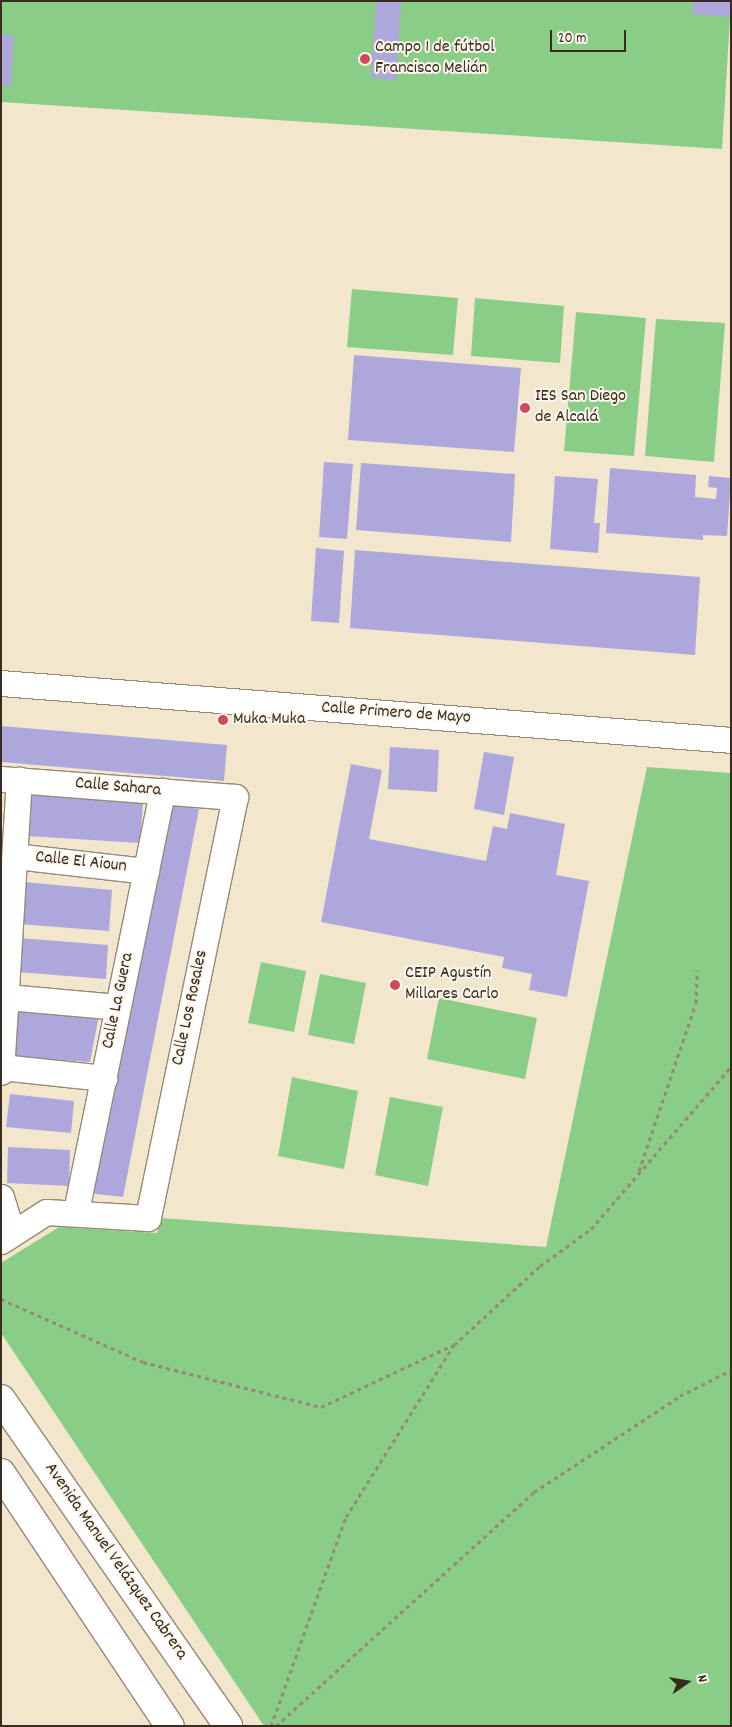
<!DOCTYPE html>
<meta charset="utf-8">
<style>
body{margin:0}
#map{position:relative;width:732px;height:1727px;overflow:hidden;background:#f2e7cd;font-family:Dekko,sans-serif}
div>[style]{position:absolute}
.green>*{inset:0;background:#8acd86}
.building>*{inset:0;background:#aea7dc}
.path>*{height:3px;margin-top:-1.5px;transform-origin:0;background:repeating-linear-gradient(90deg,#968876 0 4px,transparent 0 8px)}
.roads{filter:drop-shadow(1px 0 #968876) drop-shadow(-1px 0 #968876) drop-shadow(0 1px #968876) drop-shadow(0 -1px #968876)}
.street>*{height:25px;margin:-12.5px;padding:0 12.5px;transform-origin:12.5px;border-radius:12.5px;background:#fff}
.primary>*{height:28px;margin:-14px;padding:0 14px;transform-origin:14px;border-radius:14px;background:#fff}
.dots>*{width:14px;height:14px;translate:-50% -50%;box-sizing:border-box;border:2px solid #fbf7ec;border-radius:50%}
span{translate:-50% -50%;white-space:nowrap;text-align:center;line-height:1.15;-webkit-text-stroke:4px #fbf7ec;paint-order:stroke}
.poi-label{font-size:18px;color:#3b2a1e}
.left{translate:0 -50%;text-align:left}
.street-label{font-size:18px;color:#3b2a1e}
.frame{position:absolute;inset:0;border:2px solid #3b2a1e;pointer-events:none}
.north{position:absolute;left:662px;top:1657px;width:50px;height:50px;-webkit-text-stroke:4px #fbf7ec;paint-order:stroke;rotate:77deg;font-size:14px;font-weight:700;line-height:20px;text-align:center;color:#3b2a1e}
.north::after{content:'';display:block;margin:auto;width:18px;height:22px;background:#3b2a1e;clip-path:polygon(50% 0,100% 100%,50% 72%,0 100%)}
.scale{position:absolute;left:550px;top:30px;width:76px;height:22px;box-sizing:border-box;border:2px solid #3b2a1e;border-top:0;padding-left:6px;font-size:15px;line-height:18px;white-space:nowrap;color:#3b2a1e;-webkit-text-stroke:4px #fbf7ec;paint-order:stroke}
</style>
<div id="map">
<div class="green">
<i style="clip-path:polygon(1px 1px,731px 1px,722px 149px,1px 102px)"></i>
<i style="clip-path:polygon(352px 289px,458px 298px,453px 355px,347px 347px)"></i>
<i style="clip-path:polygon(475px 298px,564px 306px,560px 363px,471px 356px)"></i>
<i style="clip-path:polygon(576px 312px,646px 318px,634px 456px,564px 451px)"></i>
<i style="clip-path:polygon(656px 319px,725px 323px,714px 462px,645px 456px)"></i>
<i style="clip-path:polygon(647px 767px,731px 773px,731px 1726px,264px 1726px,1px 1333px,1px 1263px,59px 1227px,157px 1233px,161px 1218px,546px 1247px)"></i>
<i style="clip-path:polygon(261px 962px,306px 971px,294px 1032px,248px 1023px)"></i>
<i style="clip-path:polygon(320px 974px,366px 983px,354px 1044px,308px 1035px)"></i>
<i style="clip-path:polygon(439px 998px,537px 1018px,525px 1079px,427px 1059px)"></i>
<i style="clip-path:polygon(292px 1077px,358px 1091px,344px 1169px,278px 1156px)"></i>
<i style="clip-path:polygon(390px 1097px,443px 1107px,428px 1186px,375px 1175px)"></i>
</div>
<div class="building">
<i style="clip-path:polygon(376px 1px,401px 1px,396px 80px,371px 78px)"></i>
<i style="clip-path:polygon(693px 1px,731px 1px,731px 17px,692px 14px)"></i>
<i style="clip-path:polygon(1px 34px,14px 35px,11px 86px,1px 85px)"></i>
<i style="clip-path:polygon(354px 355px,521px 368px,514px 452px,348px 440px)"></i>
<i style="clip-path:polygon(324px 462px,353px 464px,347px 539px,319px 537px)"></i>
<i style="clip-path:polygon(361px 463px,515px 474px,511px 542px,356px 530px)"></i>
<i style="clip-path:polygon(610px 468px,696px 475px,695px 497px,716px 499px,717px 488px,708px 487px,709px 476px,731px 478px,727px 536px,703px 535px,703px 540px,606px 533px)"></i>
<i style="clip-path:polygon(555px 476px,598px 479px,594px 523px,600px 523px,598px 553px,550px 549px)"></i>
<i style="clip-path:polygon(316px 548px,344px 551px,339px 623px,311px 621px)"></i>
<i style="clip-path:polygon(355px 550px,700px 577px,695px 655px,350px 628px)"></i>
<i style="clip-path:polygon(1px 726px,227px 745px,224px 781px,1px 762px)"></i>
<i style="clip-path:polygon(390px 747px,439px 750px,437px 792px,388px 789px)"></i>
<i style="clip-path:polygon(484px 752px,514px 757px,504px 815px,474px 809px)"></i>
<i style="clip-path:polygon(351px 764px,382px 770px,369px 839px,486px 861px,493px 826px,507px 829px,510px 813px,565px 824px,556px 875px,589px 881px,567px 997px,529px 990px,532px 974px,502px 968px,504px 957px,321px 922px)"></i>
<i style="clip-path:polygon(30px 794px,143px 802px,140px 843px,27px 836px)"></i>
<i style="clip-path:polygon(171px 805px,199px 809px,123px 1197px,87px 1193px)"></i>
<i style="clip-path:polygon(23px 882px,112px 890px,109px 931px,19px 924px)"></i>
<i style="clip-path:polygon(19px 938px,108px 945px,106px 979px,17px 972px)"></i>
<i style="clip-path:polygon(18px 1009px,99px 1015px,90px 1062px,14px 1057px)"></i>
<i style="clip-path:polygon(10px 1094px,74px 1101px,71px 1133px,6px 1127px)"></i>
<i style="clip-path:polygon(8px 1147px,70px 1150px,69px 1186px,7px 1183px)"></i>
</div>
<div class="path">
<i style="left:639px;top:1171px;width:177px;rotate:-71.3deg"></i>
<i style="left:696px;top:1003px;width:33px;rotate:-88deg"></i>
<i style="left:1px;top:1299px;width:155px;rotate:23.9deg"></i>
<i style="left:143px;top:1362px;width:184px;rotate:14.2deg"></i>
<i style="left:321px;top:1407px;width:146px;rotate:-25.2deg"></i>
<i style="left:271px;top:1726px;width:222px;rotate:-70.3deg"></i>
<i style="left:346px;top:1517px;width:203px;rotate:-57.9deg"></i>
<i style="left:454px;top:1345px;width:117px;rotate:-42.6deg"></i>
<i style="left:540px;top:1266px;width:63px;rotate:-36deg"></i>
<i style="left:591px;top:1229px;width:214px;rotate:-49.2deg"></i>
<i style="left:276px;top:1726px;width:348px;rotate:-42.2deg"></i>
<i style="left:534px;top:1492px;width:175px;rotate:-33.3deg"></i>
<i style="left:680px;top:1396px;width:57px;rotate:-27deg"></i>
</div>
<div class="roads">
<div class="street">
<i style="left:1px;top:683px;width:732px;rotate:4.46deg"></i>
<i style="left:1px;top:779px;width:235px;rotate:4.4deg"></i>
<i style="left:235px;top:797px;width:430px;rotate:101.7deg"></i>
<i style="left:148px;top:1218px;width:102px;rotate:-176.6deg"></i>
<i style="left:46px;top:1212px;width:54px;rotate:147.2deg"></i>
<i style="left:15px;top:856px;width:132px;rotate:6.5deg"></i>
<i style="left:7px;top:997px;width:111px;rotate:5.1deg"></i>
<i style="left:1px;top:1067px;width:104px;rotate:6.1deg"></i>
<i style="left:1px;top:1072px;width:293px;rotate:-86.5deg"></i>
<i style="left:1px;top:1197px;width:38px;rotate:73deg"></i>
<i style="left:76px;top:1211px;width:429px;rotate:-78.4deg"></i>
</div>
<div class="primary">
<i style="left:1px;top:1399px;width:398px;rotate:55.2deg"></i>
<i style="left:1px;top:1473px;width:304px;rotate:56.3deg"></i>
</div>
</div>
<div class="dots">
<i style="left:365px;top:59px;background:#d1495b"></i>
<i style="left:525px;top:408px;background:#d1495b"></i>
<i style="left:223px;top:720px;background:#d1495b"></i>
<i style="left:395px;top:985px;background:#d1495b"></i>
</div>
<div class="poi-label">
<span class="left" style="left:375px;top:59px">Campo 1 de fútbol<br>Francisco Melián</span>
<span class="left" style="left:535px;top:408px">IES San Diego<br>de Alcalá</span>
<span class="left" style="left:233px;top:720px">Muka Muka</span>
<span class="left" style="left:405px;top:985px">CEIP Agustín<br>Millares Carlo</span>
</div>
<div class="street-label">
<span style="left:396px;top:714px;rotate:4deg">Calle Primero de Mayo</span>
<span style="left:118px;top:788px;rotate:5deg">Calle Sahara</span>
<span style="left:81px;top:863px;rotate:6deg">Calle El Aioun</span>
<span style="left:119px;top:1001px;rotate:-78deg">Calle La Guera</span>
<span style="left:191px;top:1008px;rotate:-78deg">Calle Los Rosales</span>
<span style="left:115px;top:1562px;rotate:55deg">Avenida Manuel Velázquez Cabrera</span>
</div>
<div class="frame"></div>
<div class="north">N</div>
<div class="scale">20 m</div>
</div>
